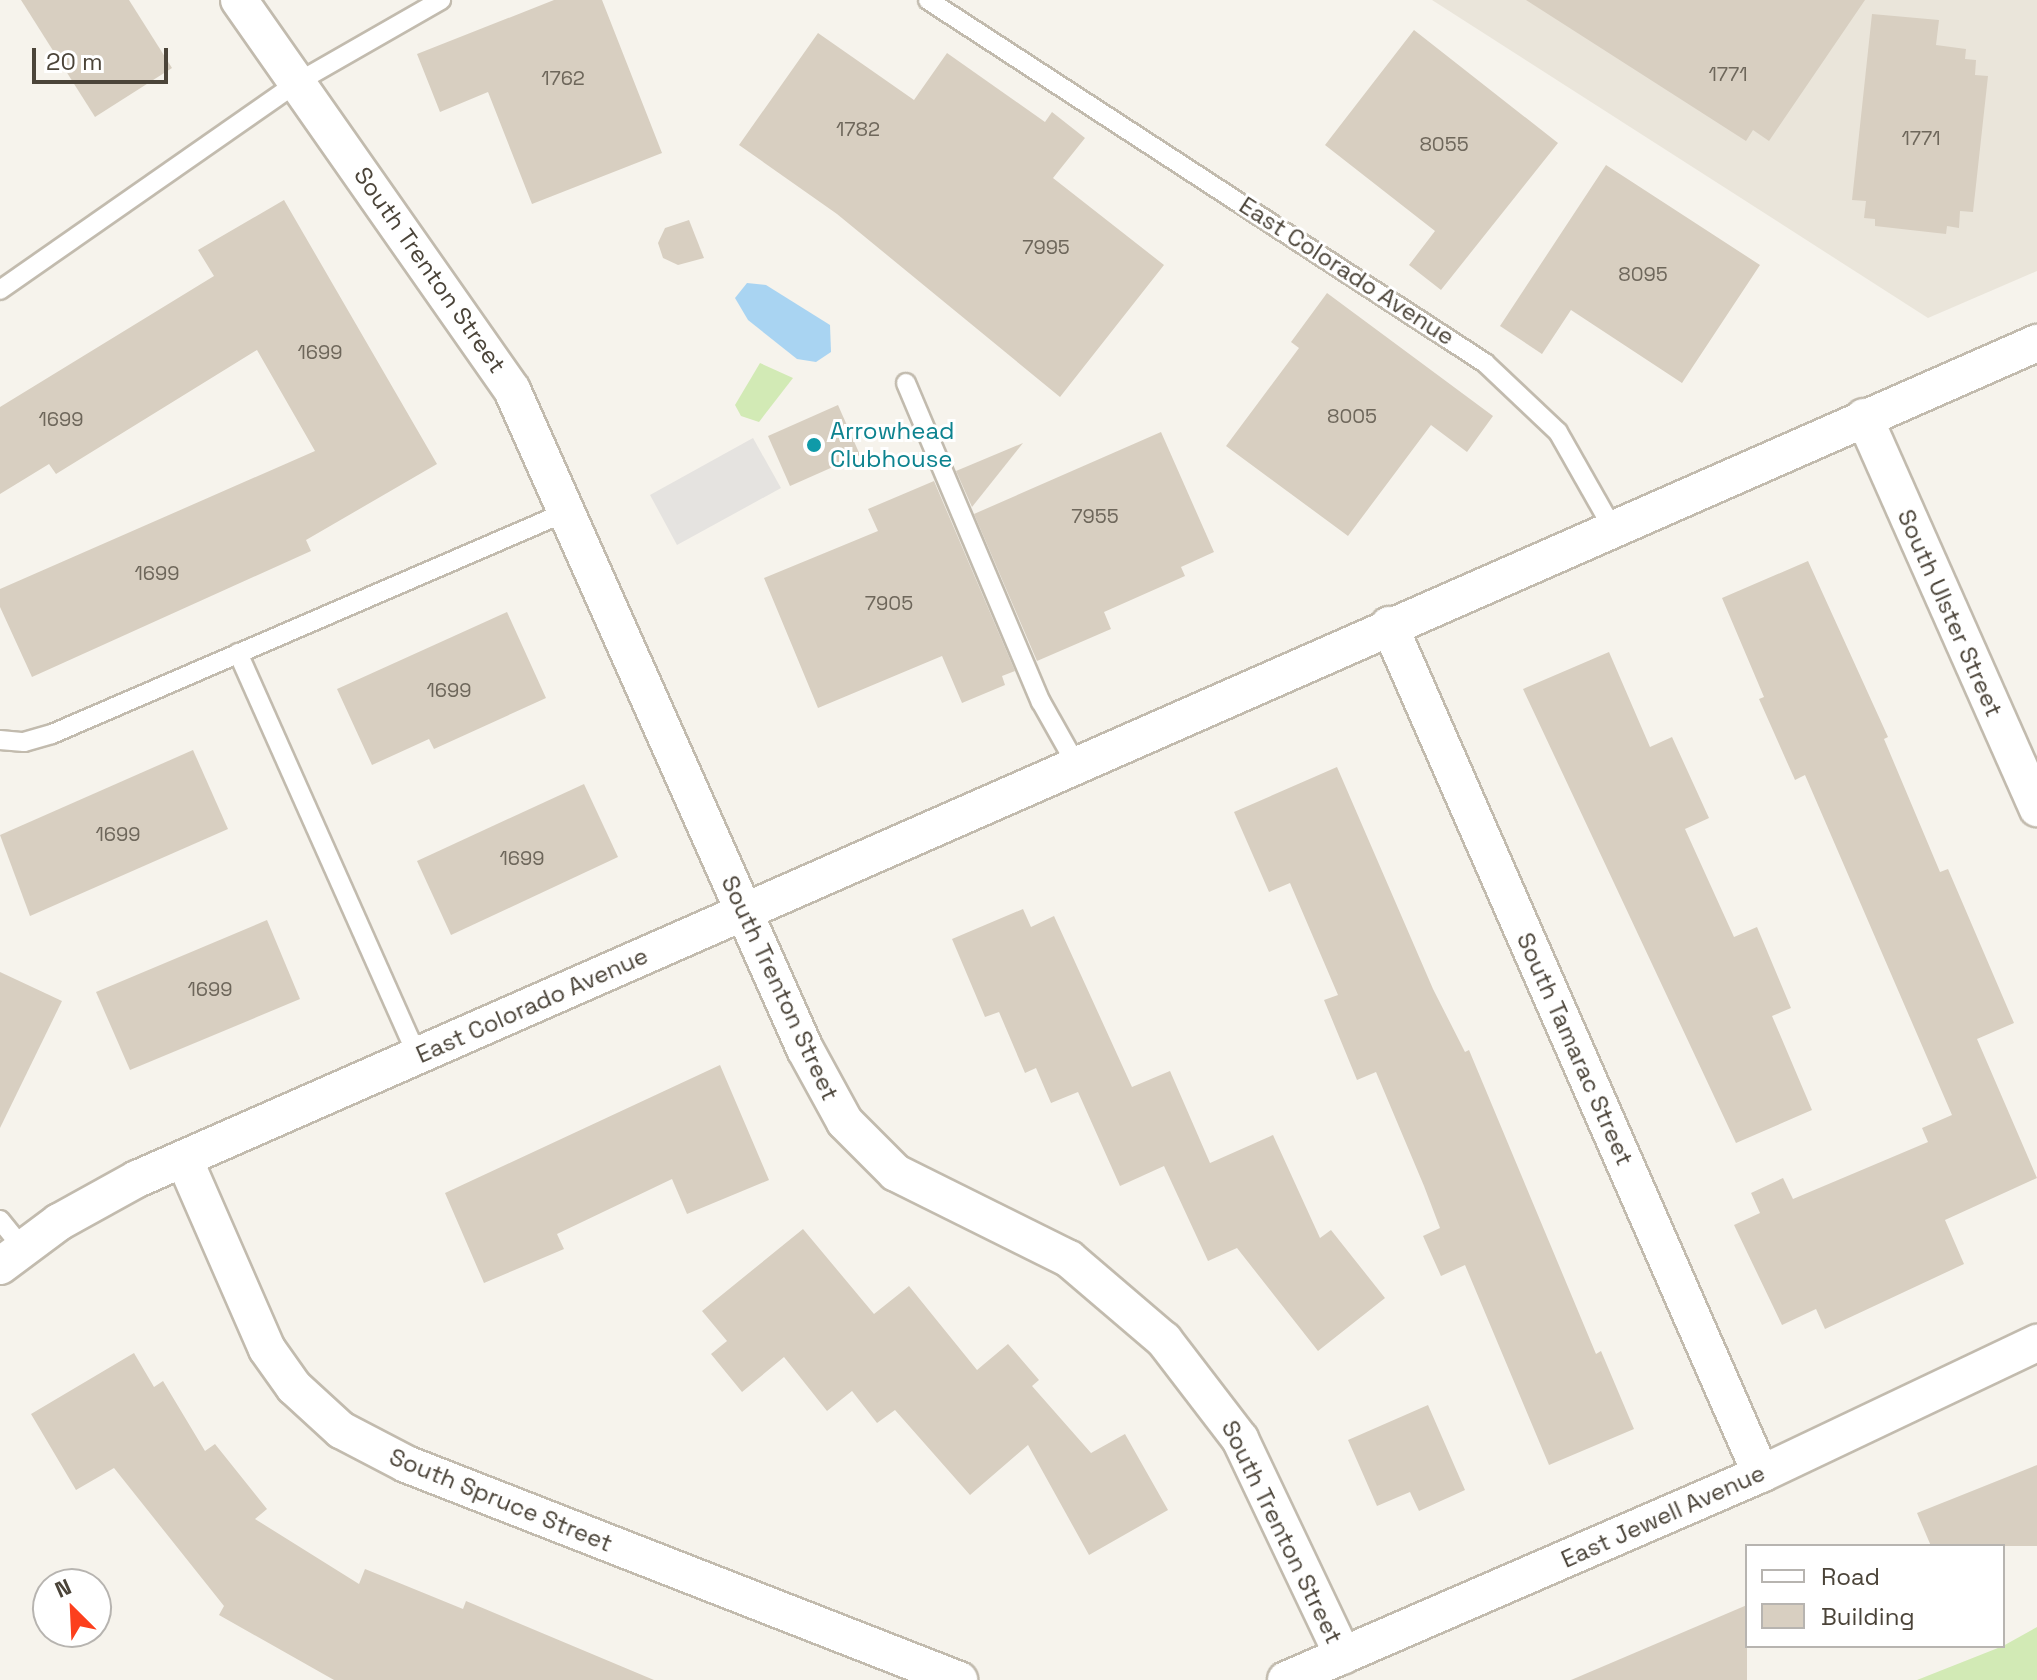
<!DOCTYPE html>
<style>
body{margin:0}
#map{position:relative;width:2037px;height:1680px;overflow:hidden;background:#f6f3ec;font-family:"Space Grotesk",sans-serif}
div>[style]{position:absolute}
.residential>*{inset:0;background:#eae5da}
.green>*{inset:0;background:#d2eab5}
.parking>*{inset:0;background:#e5e3e0}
.water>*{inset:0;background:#a9d4f2}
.building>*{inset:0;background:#d8cfc1}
.roads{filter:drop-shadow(2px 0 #c2bbae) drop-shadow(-2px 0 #c2bbae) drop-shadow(0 2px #c2bbae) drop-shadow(0 -2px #c2bbae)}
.service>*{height:18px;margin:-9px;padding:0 9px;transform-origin:9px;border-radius:9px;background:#fff}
.minor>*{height:36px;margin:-18px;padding:0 18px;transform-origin:18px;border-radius:18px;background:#fff}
.dots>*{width:22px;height:22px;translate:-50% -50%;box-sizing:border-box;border:4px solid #fff;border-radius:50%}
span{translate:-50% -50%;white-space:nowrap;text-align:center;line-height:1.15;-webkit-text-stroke:6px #fff;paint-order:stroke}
.number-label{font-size:20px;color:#6e675b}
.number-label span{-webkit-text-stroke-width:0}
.street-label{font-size:24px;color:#4b4439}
.culture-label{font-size:24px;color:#0d838f}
.left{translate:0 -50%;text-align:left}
.legend{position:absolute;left:1745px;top:1544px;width:260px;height:104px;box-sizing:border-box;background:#fff;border:2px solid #b7b4b0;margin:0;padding:10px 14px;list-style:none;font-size:24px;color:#4b4439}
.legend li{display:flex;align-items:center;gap:16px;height:40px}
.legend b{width:40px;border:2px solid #b7b4b0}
.north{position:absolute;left:32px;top:1568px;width:80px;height:80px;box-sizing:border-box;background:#fff;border:2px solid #b7b4b0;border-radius:50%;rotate:336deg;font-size:22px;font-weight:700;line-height:32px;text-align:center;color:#4b4439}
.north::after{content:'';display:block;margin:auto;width:28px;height:36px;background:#fc3f1d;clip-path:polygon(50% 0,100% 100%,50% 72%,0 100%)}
.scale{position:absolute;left:32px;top:48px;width:136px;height:36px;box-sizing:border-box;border:4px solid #4b4439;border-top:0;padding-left:10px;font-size:24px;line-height:28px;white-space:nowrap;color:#4b4439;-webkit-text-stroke:6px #fff;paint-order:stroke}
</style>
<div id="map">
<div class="residential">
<i style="clip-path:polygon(1432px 0,2037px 0,2037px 271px,1928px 318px)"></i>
</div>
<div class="green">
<i style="clip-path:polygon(760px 363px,793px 378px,759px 422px,741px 416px,735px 405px)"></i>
<i style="clip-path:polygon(2037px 1627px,2037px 1680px,1917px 1680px,2003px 1646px)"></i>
</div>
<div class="parking">
<i style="clip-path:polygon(753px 438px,781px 488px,677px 545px,650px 495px)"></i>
</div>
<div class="water">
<i style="clip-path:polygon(747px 283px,766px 285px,830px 325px,831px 352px,816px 362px,797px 359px,748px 320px,735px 298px)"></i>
</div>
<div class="building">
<i style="clip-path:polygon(21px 0,129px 0,172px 68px,95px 117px)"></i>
<i style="clip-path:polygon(554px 0,602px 0,662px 153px,532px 204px,488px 92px,440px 112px,417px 54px)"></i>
<i style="clip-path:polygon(1526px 0,1865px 0,1769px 141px,1753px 130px,1746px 141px)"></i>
<i style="clip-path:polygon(1872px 14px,1939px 20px,1936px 45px,1966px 49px,1965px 59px,1976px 60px,1975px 75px,1988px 76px,1973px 212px,1960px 211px,1959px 228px,1947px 226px,1946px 234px,1875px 226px,1875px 219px,1864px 218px,1866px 201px,1852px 200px)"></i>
<i style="clip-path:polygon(1414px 30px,1558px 143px,1441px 290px,1409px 265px,1435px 231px,1325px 145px)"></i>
<i style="clip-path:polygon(818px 33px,914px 100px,947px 53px,1045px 122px,1052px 112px,1085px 138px,1053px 178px,1164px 265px,1060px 397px,837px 214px,739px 145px)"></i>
<i style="clip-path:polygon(1606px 165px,1760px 265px,1682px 383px,1571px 310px,1542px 354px,1500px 326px)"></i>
<i style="clip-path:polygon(284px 200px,437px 464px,306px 540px,311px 551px,32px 677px,0 607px,0 589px,315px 451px,257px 350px,56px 474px,49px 464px,0 494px,0 407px,214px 276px,198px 250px)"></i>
<i style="clip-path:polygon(689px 220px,704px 258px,678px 265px,663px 258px,658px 243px,665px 228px)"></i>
<i style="clip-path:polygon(1327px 293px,1493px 416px,1467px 452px,1431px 425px,1348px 536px,1226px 446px,1299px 348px,1291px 342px)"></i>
<i style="clip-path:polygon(838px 405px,860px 455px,790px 486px,768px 436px)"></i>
<i style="clip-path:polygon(1161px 432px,1214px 552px,1181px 567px,1185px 576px,1104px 612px,1111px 629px,1037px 661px,974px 514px)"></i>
<i style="clip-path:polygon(1023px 443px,972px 507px,956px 471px)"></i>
<i style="clip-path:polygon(934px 481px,1015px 671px,1002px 676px,1005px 685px,962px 703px,942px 656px,818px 708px,764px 578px,878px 531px,868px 509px)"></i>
<i style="clip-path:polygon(1808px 561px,1888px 737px,1884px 739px,1940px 872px,1948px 869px,2014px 1023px,1977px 1039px,2037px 1178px,1945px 1220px,1964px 1264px,1825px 1329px,1816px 1309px,1782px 1325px,1734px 1225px,1760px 1213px,1751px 1193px,1783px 1178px,1793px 1199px,1928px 1142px,1922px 1128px,1952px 1115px,1805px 775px,1795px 780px,1759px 699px,1764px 697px,1722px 598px)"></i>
<i style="clip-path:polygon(507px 612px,546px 698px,434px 749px,429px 739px,372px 765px,337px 689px)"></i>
<i style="clip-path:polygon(1609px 652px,1650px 747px,1672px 737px,1709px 818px,1685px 829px,1734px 937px,1757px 927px,1791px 1008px,1772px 1016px,1812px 1110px,1736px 1143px,1523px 689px)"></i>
<i style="clip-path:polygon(193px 750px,228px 829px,30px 916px,0 835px)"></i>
<i style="clip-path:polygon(1337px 767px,1433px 989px,1465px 1052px,1469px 1050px,1596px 1354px,1601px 1351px,1634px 1429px,1549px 1465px,1465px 1265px,1441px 1276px,1423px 1236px,1440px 1228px,1424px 1186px,1376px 1072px,1357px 1080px,1324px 1000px,1338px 995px,1290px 883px,1269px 892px,1234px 812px)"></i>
<i style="clip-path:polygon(584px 784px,618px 857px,451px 935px,417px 861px)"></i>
<i style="clip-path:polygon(1023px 909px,1031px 927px,1054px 916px,1132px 1087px,1170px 1071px,1210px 1163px,1273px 1135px,1320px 1238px,1331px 1230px,1385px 1298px,1318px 1351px,1237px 1248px,1208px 1261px,1164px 1166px,1120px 1186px,1078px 1092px,1051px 1103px,1036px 1068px,1025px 1073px,999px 1012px,985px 1017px,952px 939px)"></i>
<i style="clip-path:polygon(267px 920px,300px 999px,130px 1070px,96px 992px)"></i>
<i style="clip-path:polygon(0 972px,62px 1001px,0 1128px)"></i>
<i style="clip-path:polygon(720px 1065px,769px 1180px,687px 1214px,672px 1179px,557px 1234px,564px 1249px,484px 1283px,445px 1193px)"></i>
<i style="clip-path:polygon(803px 1229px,874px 1314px,909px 1286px,977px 1370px,1008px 1344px,1039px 1380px,1032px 1386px,1091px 1453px,1125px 1434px,1168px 1510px,1089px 1555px,1028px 1445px,970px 1495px,895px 1410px,877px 1423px,852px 1391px,827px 1411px,784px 1357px,742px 1392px,711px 1354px,727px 1341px,702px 1311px)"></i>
<i style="clip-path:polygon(134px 1353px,154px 1387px,163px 1381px,205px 1451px,215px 1444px,267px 1509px,255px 1519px,359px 1584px,365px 1569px,463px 1609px,466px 1601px,654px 1680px,334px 1680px,219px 1615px,224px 1606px,114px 1468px,76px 1490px,31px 1414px)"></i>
<i style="clip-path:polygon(1428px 1405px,1465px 1490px,1419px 1511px,1410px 1492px,1377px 1506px,1348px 1440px)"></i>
<i style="clip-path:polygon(2037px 1465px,2037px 1546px,1931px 1546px,1917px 1513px)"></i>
<i style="clip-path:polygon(1747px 1605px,1747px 1680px,1571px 1680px)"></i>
</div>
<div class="roads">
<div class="service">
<i style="left:928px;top:0;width:665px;rotate:33.09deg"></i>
<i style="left:1485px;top:363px;width:100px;rotate:43.4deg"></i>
<i style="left:1558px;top:432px;width:109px;rotate:60.4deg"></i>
<i style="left:0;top:290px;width:363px;rotate:-34.9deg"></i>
<i style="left:298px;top:82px;width:165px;rotate:-29.8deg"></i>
<i style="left:906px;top:383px;width:346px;rotate:67.1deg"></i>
<i style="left:1041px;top:702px;width:71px;rotate:60.6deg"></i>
<i style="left:238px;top:653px;width:440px;rotate:66deg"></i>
<i style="left:0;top:740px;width:24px;rotate:5deg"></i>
<i style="left:24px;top:742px;width:29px;rotate:-16deg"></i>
<i style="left:52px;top:734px;width:560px;rotate:-23.36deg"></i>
<i style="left:0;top:1220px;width:35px;rotate:51deg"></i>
</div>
<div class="minor">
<i style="left:239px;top:0;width:476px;rotate:55deg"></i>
<i style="left:512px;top:390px;width:721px;rotate:66.03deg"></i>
<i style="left:805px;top:1049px;width:83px;rotate:61.3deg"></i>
<i style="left:845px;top:1122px;width:72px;rotate:45deg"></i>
<i style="left:896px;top:1173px;width:193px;rotate:26.4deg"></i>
<i style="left:1069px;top:1259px;width:125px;rotate:40.5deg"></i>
<i style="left:1164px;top:1340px;width:125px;rotate:52.5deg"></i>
<i style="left:1240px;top:1439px;width:240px;rotate:64.6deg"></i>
<i style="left:1864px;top:417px;width:428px;rotate:66.1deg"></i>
<i style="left:1389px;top:625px;width:927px;rotate:66.34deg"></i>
<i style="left:184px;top:1159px;width:207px;rotate:66.4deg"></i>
<i style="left:267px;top:1349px;width:47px;rotate:54.6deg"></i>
<i style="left:294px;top:1387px;width:64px;rotate:42.5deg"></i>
<i style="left:341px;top:1430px;width:73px;rotate:27.6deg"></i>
<i style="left:406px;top:1464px;width:594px;rotate:21.34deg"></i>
<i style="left:0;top:1266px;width:74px;rotate:-36.7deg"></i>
<i style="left:59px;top:1222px;width:89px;rotate:-28.9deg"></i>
<i style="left:137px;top:1179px;width:2076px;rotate:-23.75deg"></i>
<i style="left:1286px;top:1680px;width:518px;rotate:-23.45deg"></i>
<i style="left:1761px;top:1474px;width:306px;rotate:-25.4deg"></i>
</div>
</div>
<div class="dots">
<i style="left:814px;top:445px;background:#0f9aa8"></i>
</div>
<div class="number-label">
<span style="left:1728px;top:74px">1771</span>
<span style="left:563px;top:78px">1762</span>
<span style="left:858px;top:129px">1782</span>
<span style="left:1921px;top:138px">1771</span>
<span style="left:1444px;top:144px">8055</span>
<span style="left:1046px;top:247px">7995</span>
<span style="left:1643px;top:274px">8095</span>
<span style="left:320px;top:352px">1699</span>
<span style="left:1352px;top:416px">8005</span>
<span style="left:61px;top:419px">1699</span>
<span style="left:1095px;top:516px">7955</span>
<span style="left:157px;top:573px">1699</span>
<span style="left:889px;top:603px">7905</span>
<span style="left:449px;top:690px">1699</span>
<span style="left:118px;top:834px">1699</span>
<span style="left:522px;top:858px">1699</span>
<span style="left:210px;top:989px">1699</span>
</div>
<div class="street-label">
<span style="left:430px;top:270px;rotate:55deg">South Trenton Street</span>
<span style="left:1347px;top:271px;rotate:33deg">East Colorado Avenue</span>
<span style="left:1950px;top:613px;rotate:66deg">South Ulster Street</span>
<span style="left:780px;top:988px;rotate:65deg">South Trenton Street</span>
<span style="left:532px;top:1005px;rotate:-24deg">East Colorado Avenue</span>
<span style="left:1575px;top:1049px;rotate:66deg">South Tamarac Street</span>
<span style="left:501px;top:1500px;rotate:22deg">South Spruce Street</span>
<span style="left:1663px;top:1516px;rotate:-24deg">East Jewell Avenue</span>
<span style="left:1282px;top:1532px;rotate:64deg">South Trenton Street</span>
</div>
<div class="culture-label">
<span class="left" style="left:830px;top:445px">Arrowhead<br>Clubhouse</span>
</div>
<ul class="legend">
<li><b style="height:10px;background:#fff"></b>Road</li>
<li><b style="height:22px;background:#d8cfc1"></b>Building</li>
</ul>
<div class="north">N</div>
<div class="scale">20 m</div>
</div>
